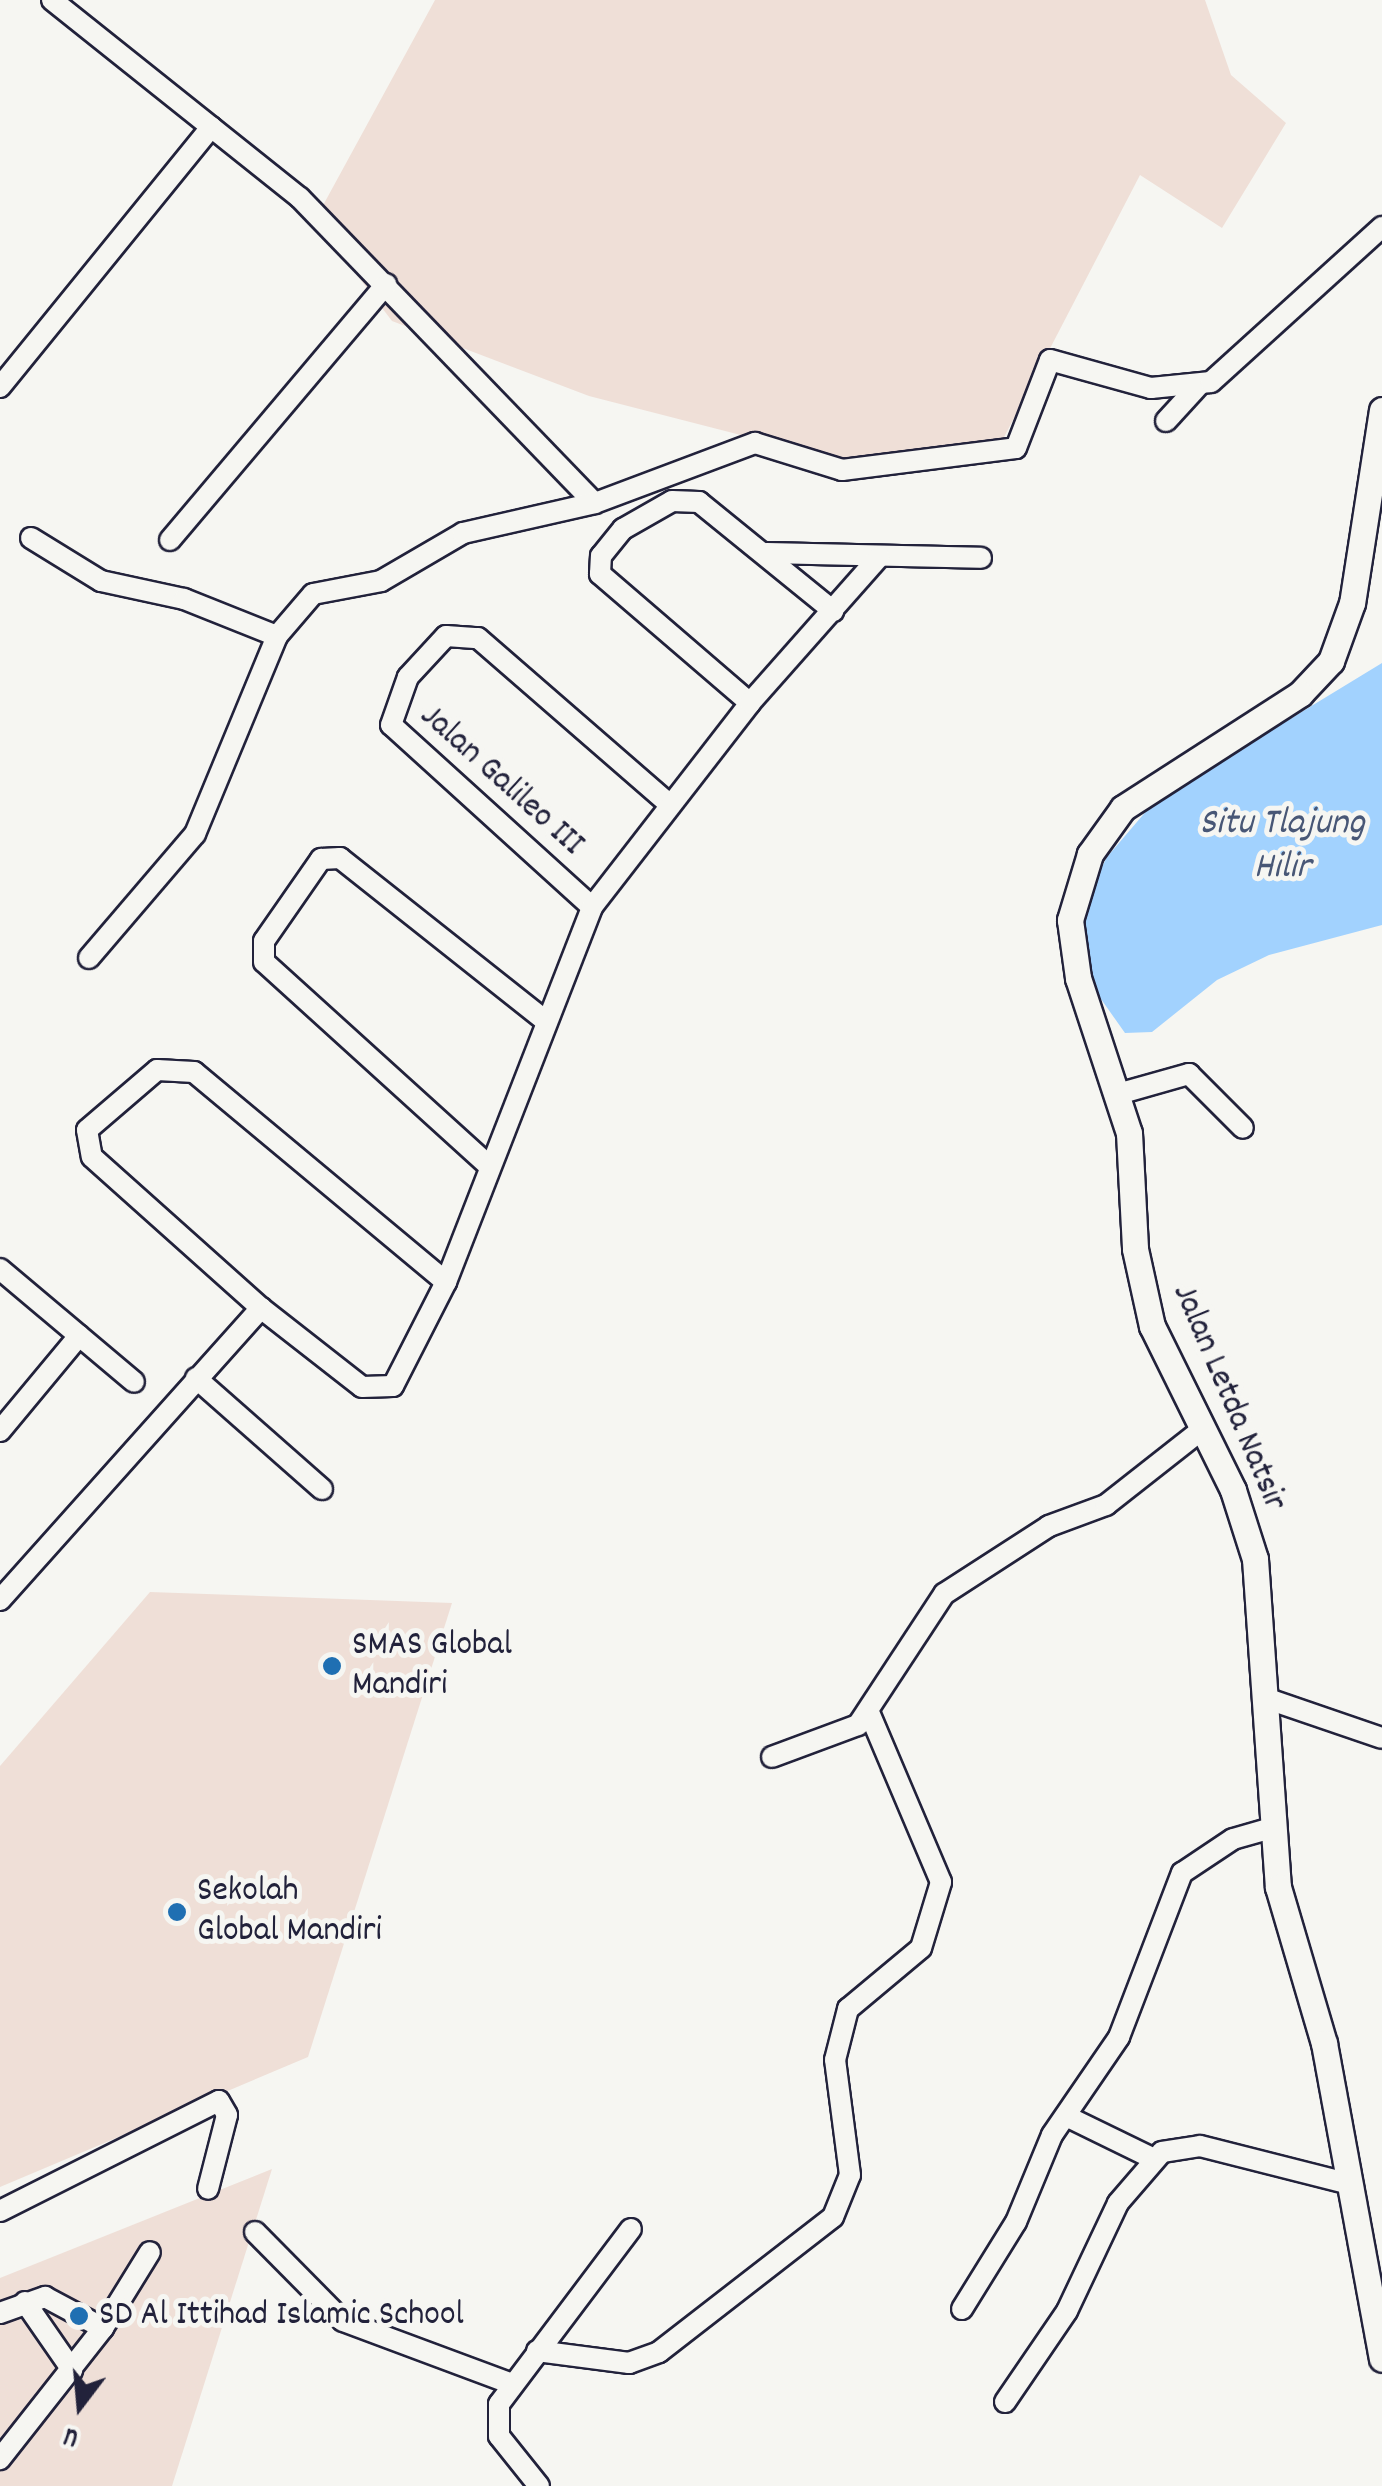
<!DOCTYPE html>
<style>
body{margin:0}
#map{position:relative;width:1382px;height:2486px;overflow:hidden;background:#f6f6f2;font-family:Dekko,sans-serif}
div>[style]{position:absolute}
.built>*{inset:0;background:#efdfd7}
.water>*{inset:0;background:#a2d2fe}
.roads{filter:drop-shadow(2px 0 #22223b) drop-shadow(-2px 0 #22223b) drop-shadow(0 2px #22223b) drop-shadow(0 -2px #22223b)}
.minor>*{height:20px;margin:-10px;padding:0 10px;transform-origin:10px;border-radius:10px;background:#f6f6f2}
.tertiary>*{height:25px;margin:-12.5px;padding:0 12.5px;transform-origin:12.5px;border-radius:12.5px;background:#f6f6f2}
.dots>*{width:28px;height:28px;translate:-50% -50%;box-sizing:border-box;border:5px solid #f6f6f2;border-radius:50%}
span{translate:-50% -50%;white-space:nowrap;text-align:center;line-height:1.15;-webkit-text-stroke:10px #f6f6f2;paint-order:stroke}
.street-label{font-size:35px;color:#22223b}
.poi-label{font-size:35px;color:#22223b}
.left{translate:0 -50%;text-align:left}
.water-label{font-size:38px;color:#485776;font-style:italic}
.north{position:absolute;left:30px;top:2356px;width:100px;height:100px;-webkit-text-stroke:8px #f6f6f2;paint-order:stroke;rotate:196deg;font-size:28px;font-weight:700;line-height:40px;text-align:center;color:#22223b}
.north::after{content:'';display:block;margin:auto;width:35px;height:45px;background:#22223b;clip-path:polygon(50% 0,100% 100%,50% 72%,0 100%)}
</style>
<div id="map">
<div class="built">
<i style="clip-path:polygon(435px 0,1205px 0,1231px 75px,1286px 123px,1222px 228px,1140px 175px,1001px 443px,873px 469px,589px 396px,392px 321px,315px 220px)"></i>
<i style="clip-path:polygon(150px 1592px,452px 1603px,308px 2057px,0 2187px,0 1766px)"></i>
<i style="clip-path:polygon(272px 2169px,172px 2486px,0 2486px,0 2278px)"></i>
</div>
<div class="water">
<i style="clip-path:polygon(1382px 663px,1382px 925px,1269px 955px,1217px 980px,1152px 1032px,1125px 1033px,1096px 992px,1082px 932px,1083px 904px,1107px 857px,1154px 802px)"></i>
</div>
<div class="roads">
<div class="minor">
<i style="left:52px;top:0;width:317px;rotate:38.6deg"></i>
<i style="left:300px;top:198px;width:424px;rotate:46deg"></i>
<i style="left:0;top:387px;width:335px;rotate:-50.9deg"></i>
<i style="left:1166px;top:421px;width:49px;rotate:-47.5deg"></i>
<i style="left:31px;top:538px;width:82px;rotate:31.6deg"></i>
<i style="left:101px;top:581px;width:85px;rotate:12.2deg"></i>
<i style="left:184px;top:599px;width:100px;rotate:21.7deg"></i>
<i style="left:170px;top:540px;width:335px;rotate:-49.8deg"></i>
<i style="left:766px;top:553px;width:215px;rotate:1.3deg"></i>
<i style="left:750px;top:703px;width:198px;rotate:-139.3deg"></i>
<i style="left:600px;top:574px;width:18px;rotate:-87deg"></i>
<i style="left:601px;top:556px;width:35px;rotate:-51deg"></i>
<i style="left:623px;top:529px;width:56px;rotate:-29.7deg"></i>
<i style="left:672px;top:501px;width:27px;rotate:2deg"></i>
<i style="left:699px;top:502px;width:173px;rotate:39.1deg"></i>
<i style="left:592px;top:907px;width:271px;rotate:-137.8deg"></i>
<i style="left:391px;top:725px;width:51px;rotate:-70.5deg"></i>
<i style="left:408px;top:677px;width:56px;rotate:-47.2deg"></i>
<i style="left:446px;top:636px;width:32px;rotate:4deg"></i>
<i style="left:478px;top:638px;width:252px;rotate:41deg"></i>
<i style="left:89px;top:958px;width:163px;rotate:-49.5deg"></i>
<i style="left:195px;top:834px;width:214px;rotate:-67.5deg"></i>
<i style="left:277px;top:636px;width:55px;rotate:-49.4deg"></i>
<i style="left:313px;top:594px;width:69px;rotate:-10.8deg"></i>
<i style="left:381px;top:581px;width:95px;rotate:-30.3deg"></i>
<i style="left:463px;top:533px;width:135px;rotate:-12.8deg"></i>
<i style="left:595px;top:503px;width:171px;rotate:-20.6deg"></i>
<i style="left:755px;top:443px;width:91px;rotate:17.2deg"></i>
<i style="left:842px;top:470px;width:175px;rotate:-7.2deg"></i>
<i style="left:1016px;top:448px;width:94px;rotate:-68.9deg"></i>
<i style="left:1050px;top:360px;width:105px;rotate:15.5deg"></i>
<i style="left:1151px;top:388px;width:60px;rotate:-5.7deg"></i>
<i style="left:1211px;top:382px;width:231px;rotate:-42.2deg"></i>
<i style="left:1118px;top:1094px;width:74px;rotate:-15.7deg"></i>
<i style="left:1189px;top:1074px;width:76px;rotate:45deg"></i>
<i style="left:488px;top:1165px;width:302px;rotate:-137.8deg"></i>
<i style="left:264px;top:962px;width:21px;rotate:-90deg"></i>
<i style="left:264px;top:941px;width:100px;rotate:-55.2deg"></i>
<i style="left:321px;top:859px;width:19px;rotate:-3deg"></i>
<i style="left:340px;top:858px;width:259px;rotate:38.4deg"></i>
<i style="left:0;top:1269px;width:175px;rotate:40.1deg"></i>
<i style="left:446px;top:1282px;width:328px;rotate:-140.2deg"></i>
<i style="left:194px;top:1072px;width:37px;rotate:-177deg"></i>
<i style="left:157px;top:1070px;width:92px;rotate:139.4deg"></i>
<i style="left:87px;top:1130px;width:27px;rotate:80deg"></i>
<i style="left:92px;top:1157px;width:227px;rotate:41.8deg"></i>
<i style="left:261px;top:1308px;width:128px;rotate:38deg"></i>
<i style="left:362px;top:1387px;width:31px;rotate:-2deg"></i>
<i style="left:393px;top:1386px;width:117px;rotate:-63deg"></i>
<i style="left:446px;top:1282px;width:402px;rotate:-68.7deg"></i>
<i style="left:592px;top:907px;width:258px;rotate:-52.2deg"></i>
<i style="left:750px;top:703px;width:195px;rotate:-48.5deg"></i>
<i style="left:196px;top:1378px;width:168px;rotate:41.4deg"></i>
<i style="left:0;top:1431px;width:124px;rotate:-50.3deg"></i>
<i style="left:0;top:1600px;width:392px;rotate:-48.2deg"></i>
<i style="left:1268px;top:1699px;width:120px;rotate:18.9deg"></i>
<i style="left:772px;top:1757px;width:92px;rotate:-20.4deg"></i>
<i style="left:858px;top:1725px;width:157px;rotate:-56.7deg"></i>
<i style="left:944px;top:1594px;width:125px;rotate:-32.9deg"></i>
<i style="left:1049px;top:1526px;width:61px;rotate:-20.2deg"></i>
<i style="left:1106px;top:1505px;width:120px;rotate:-38.2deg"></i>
<i style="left:1066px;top:2116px;width:96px;rotate:26deg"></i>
<i style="left:0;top:2211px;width:245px;rotate:-26.7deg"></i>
<i style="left:219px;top:2101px;width:16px;rotate:60deg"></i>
<i style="left:227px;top:2115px;width:76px;rotate:104.4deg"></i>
<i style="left:255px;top:2232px;width:125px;rotate:45.3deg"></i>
<i style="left:343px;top:2321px;width:178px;rotate:20.4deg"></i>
<i style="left:25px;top:2302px;width:83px;rotate:55.3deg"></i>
<i style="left:962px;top:2309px;width:102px;rotate:-58.2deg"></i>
<i style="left:1016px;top:2222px;width:94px;rotate:-67.5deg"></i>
<i style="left:1052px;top:2135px;width:119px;rotate:-55.6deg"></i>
<i style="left:1119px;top:2037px;width:176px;rotate:-69deg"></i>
<i style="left:1182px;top:1873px;width:61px;rotate:-33.7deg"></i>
<i style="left:1233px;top:1839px;width:37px;rotate:-16deg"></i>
<i style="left:0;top:2313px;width:48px;rotate:-19.6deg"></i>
<i style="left:45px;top:2297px;width:66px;rotate:28.1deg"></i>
<i style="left:103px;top:2328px;width:167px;rotate:128.2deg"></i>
<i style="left:103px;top:2328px;width:89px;rotate:-58.3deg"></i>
<i style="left:537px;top:2351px;width:93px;rotate:7.4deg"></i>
<i style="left:629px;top:2363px;width:32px;rotate:-20deg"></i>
<i style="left:659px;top:2352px;width:220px;rotate:-37.8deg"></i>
<i style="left:833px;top:2217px;width:45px;rotate:-68deg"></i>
<i style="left:850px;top:2175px;width:116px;rotate:-97.4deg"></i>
<i style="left:835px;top:2060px;width:53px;rotate:-75.7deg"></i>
<i style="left:848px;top:2009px;width:95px;rotate:-39.9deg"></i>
<i style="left:921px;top:1948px;width:69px;rotate:-73.1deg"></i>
<i style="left:941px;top:1882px;width:185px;rotate:-113deg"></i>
<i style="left:1005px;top:2402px;width:110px;rotate:-55.7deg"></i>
<i style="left:1067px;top:2311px;width:119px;rotate:-64.7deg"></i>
<i style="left:1118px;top:2203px;width:67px;rotate:-49.2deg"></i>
<i style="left:1162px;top:2152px;width:38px;rotate:-9deg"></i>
<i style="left:1200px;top:2146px;width:155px;rotate:14.2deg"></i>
<i style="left:539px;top:2486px;width:64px;rotate:-128.7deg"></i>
<i style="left:499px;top:2436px;width:32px;rotate:-90deg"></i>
<i style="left:499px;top:2404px;width:219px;rotate:-53deg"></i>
</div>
<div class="tertiary">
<i style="left:1382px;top:410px;width:195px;rotate:98.8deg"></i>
<i style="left:1352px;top:603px;width:62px;rotate:109.9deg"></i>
<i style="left:1331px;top:661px;width:45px;rotate:133.2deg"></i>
<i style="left:1300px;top:694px;width:211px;rotate:147.2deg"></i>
<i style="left:1123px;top:808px;width:57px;rotate:125.7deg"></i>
<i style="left:1090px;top:854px;width:69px;rotate:106.9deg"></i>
<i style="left:1070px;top:920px;width:59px;rotate:82.1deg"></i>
<i style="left:1078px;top:978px;width:163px;rotate:71.8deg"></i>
<i style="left:1129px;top:1133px;width:116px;rotate:87deg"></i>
<i style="left:1135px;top:1249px;width:79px;rotate:77.6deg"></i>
<i style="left:1152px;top:1326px;width:183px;rotate:63.7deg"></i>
<i style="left:1233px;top:1490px;width:72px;rotate:72.3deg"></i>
<i style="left:1255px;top:1559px;width:329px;rotate:86deg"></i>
<i style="left:1278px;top:1887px;width:163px;rotate:73.6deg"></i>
<i style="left:1324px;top:2043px;width:321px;rotate:79.6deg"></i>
</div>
</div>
<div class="dots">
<i style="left:332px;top:1666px;background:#1f6fb2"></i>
<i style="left:177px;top:1912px;background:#1f6fb2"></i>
<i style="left:79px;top:2316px;background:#1f6fb2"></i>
</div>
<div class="street-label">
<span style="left:501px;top:781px;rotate:42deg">Jalan Galileo III</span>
<span style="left:1228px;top:1398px;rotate:67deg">Jalan Letda Natsir</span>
</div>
<div class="poi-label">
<span class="left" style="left:352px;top:1666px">SMAS Global<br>Mandiri</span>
<span class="left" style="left:197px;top:1912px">Sekolah<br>Global Mandiri</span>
<span class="left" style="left:99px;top:2316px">SD Al Ittihad Islamic School</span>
</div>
<div class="water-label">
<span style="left:1282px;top:847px">Situ Tlajung<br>Hilir</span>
</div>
<div class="north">U</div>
</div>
